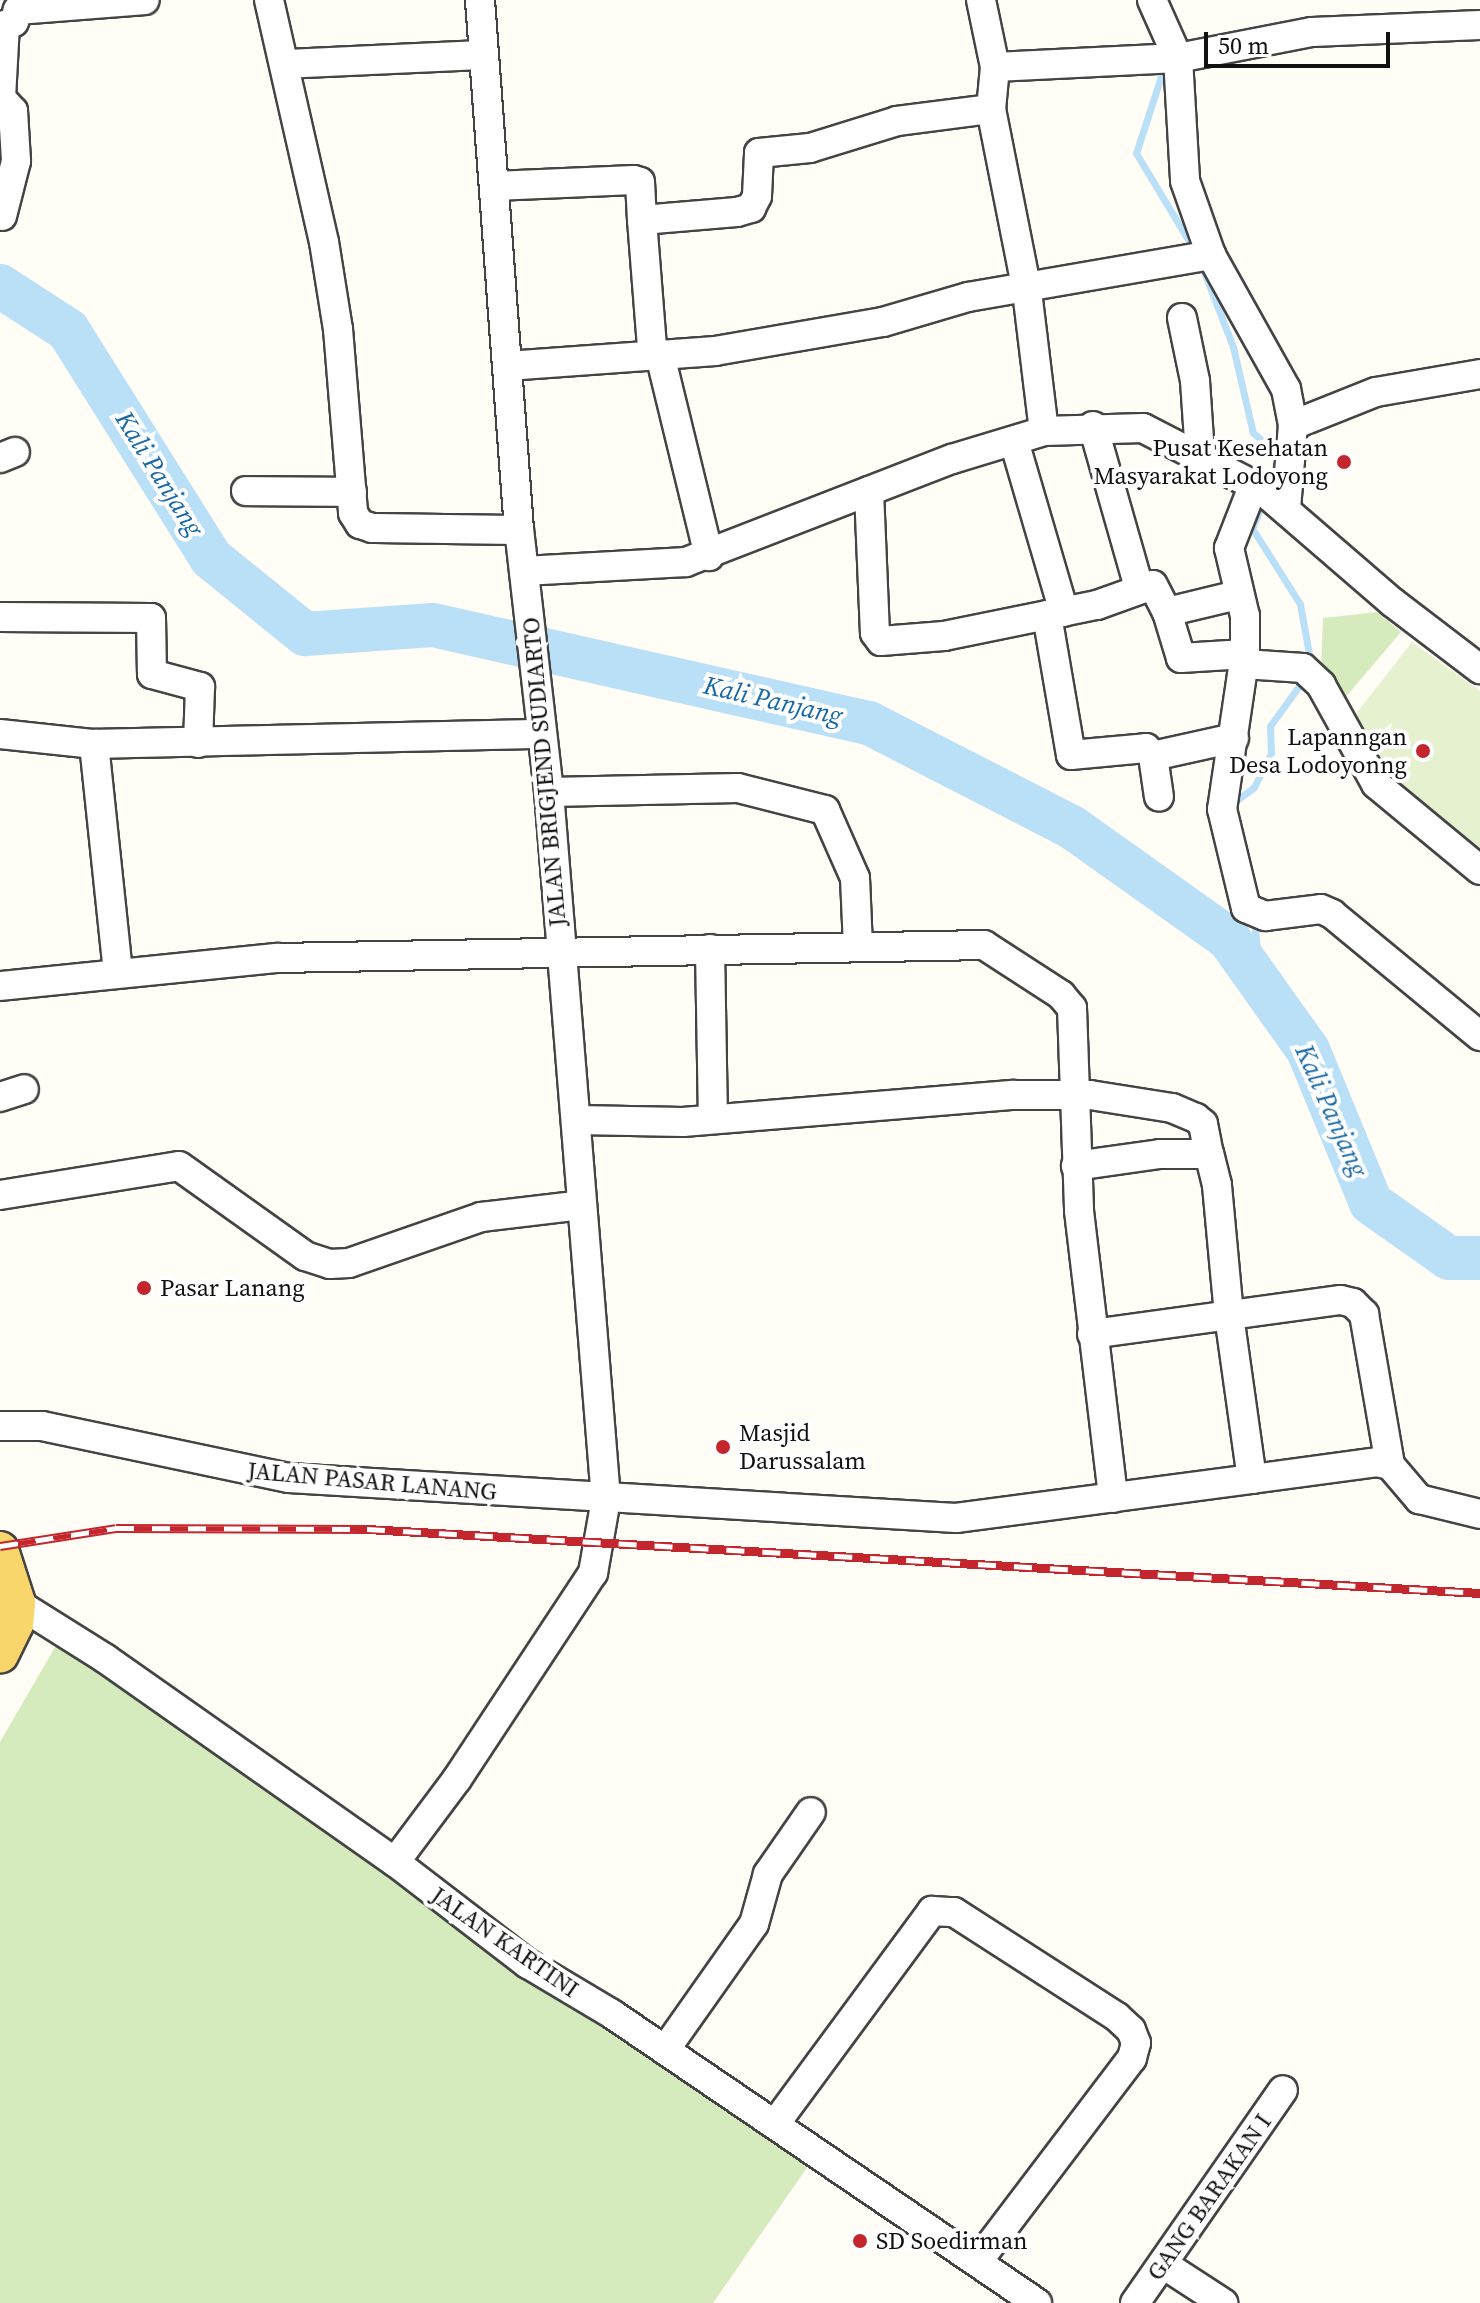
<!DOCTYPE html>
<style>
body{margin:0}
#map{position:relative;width:1480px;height:2303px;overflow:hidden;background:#fffdf5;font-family:"Source Serif 4",serif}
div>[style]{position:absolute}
.green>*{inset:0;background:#d5ebbd}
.pitch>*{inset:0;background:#e6f2cf}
.stream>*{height:7px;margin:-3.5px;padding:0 3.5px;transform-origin:3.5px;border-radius:3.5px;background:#b9e0f7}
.river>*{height:44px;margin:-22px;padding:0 22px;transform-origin:22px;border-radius:22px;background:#b9e0f7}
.roads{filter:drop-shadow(2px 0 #444) drop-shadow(-2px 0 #444) drop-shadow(0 2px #444) drop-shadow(0 -2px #444)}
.minor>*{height:28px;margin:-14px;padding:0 14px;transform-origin:14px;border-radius:14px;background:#fff}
.major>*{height:36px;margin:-18px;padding:0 18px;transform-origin:18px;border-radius:18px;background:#f9d66b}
.rail>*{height:9px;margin-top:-4.5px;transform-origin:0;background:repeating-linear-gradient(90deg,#fff 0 18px,#c4262e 0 36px);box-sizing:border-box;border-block:2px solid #c4262e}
.dots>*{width:22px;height:22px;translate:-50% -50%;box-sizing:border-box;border:4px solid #fff;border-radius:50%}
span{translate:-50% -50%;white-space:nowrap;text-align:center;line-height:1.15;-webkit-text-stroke:8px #fff;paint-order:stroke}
.poi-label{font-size:24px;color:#111}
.right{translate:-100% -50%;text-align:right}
.left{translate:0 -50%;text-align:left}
.street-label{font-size:24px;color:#111}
.water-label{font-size:26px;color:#1768a6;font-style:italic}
.scale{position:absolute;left:1204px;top:32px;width:186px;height:36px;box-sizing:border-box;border:4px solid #111;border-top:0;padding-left:10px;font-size:24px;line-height:28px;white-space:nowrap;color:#111;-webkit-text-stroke:6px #fff;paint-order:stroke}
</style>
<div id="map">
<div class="green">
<i style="clip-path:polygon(1377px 612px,1401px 632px,1339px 705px,1321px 670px,1323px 618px)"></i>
<i style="clip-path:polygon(58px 1642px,813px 2159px,713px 2303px,0 2303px,0 1742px)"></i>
</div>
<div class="pitch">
<i style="clip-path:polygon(1412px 642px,1480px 691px,1480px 856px,1384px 779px,1348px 724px)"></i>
</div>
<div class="stream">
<i style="left:1164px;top:67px;width:90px;rotate:108deg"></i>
<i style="left:1136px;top:153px;width:117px;rotate:59deg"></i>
<i style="left:1201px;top:264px;width:89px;rotate:68.9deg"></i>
<i style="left:1233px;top:347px;width:88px;rotate:76.9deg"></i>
<i style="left:1253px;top:433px;width:33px;rotate:39deg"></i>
<i style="left:1279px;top:454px;width:35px;rotate:106deg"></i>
<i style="left:1264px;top:499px;width:31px;rotate:112deg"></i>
<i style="left:1252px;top:528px;width:90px;rotate:57.7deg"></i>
<i style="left:1300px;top:604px;width:62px;rotate:79.8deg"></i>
<i style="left:1233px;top:803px;width:26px;rotate:-37deg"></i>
<i style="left:1254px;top:787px;width:38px;rotate:-63deg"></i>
<i style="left:1271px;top:753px;width:27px;rotate:-92deg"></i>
<i style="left:1270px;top:726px;width:58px;rotate:-54.1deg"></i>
<i style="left:1249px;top:968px;width:21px;rotate:-67deg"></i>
<i style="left:1257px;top:949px;width:29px;rotate:-96deg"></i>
</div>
<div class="river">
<i style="left:0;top:286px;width:81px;rotate:32.9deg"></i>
<i style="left:68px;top:330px;width:269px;rotate:57.9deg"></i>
<i style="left:211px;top:558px;width:121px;rotate:39deg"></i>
<i style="left:305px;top:634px;width:128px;rotate:-4deg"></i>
<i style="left:433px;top:625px;width:447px;rotate:12.7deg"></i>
<i style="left:869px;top:723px;width:229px;rotate:27.2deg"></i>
<i style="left:1073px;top:828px;width:191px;rotate:35.4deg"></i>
<i style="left:1229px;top:939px;width:136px;rotate:54.6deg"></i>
<i style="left:1308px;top:1050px;width:165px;rotate:67.6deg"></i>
<i style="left:1371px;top:1203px;width:95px;rotate:35.2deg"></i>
<i style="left:1449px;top:1258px;width:31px"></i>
</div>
<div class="roads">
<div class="minor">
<i style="left:269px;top:0;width:248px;rotate:77.2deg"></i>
<i style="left:324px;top:242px;width:88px;rotate:80.9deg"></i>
<i style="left:338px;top:329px;width:185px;rotate:85.3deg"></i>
<i style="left:353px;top:513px;width:13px;rotate:58deg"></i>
<i style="left:360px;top:524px;width:13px;rotate:18deg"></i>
<i style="left:372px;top:528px;width:147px;rotate:0.8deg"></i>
<i style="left:981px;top:0;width:68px;rotate:78.2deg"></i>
<i style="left:995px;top:67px;width:42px;rotate:95.4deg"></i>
<i style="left:991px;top:109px;width:186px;rotate:78.8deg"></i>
<i style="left:1027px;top:291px;width:141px;rotate:83.1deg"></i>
<i style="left:1152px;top:0;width:64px;rotate:65.9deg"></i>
<i style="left:1178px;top:58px;width:123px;rotate:86.7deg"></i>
<i style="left:1185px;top:181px;width:78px;rotate:70.6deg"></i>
<i style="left:1211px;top:255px;width:154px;rotate:60.8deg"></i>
<i style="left:1286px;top:389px;width:37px;rotate:79deg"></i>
<i style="left:1293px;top:425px;width:83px;rotate:94.8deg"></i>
<i style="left:285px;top:64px;width:199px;rotate:-2.6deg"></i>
<i style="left:995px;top:67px;width:183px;rotate:-2.8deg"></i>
<i style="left:1178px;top:58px;width:136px;rotate:-11deg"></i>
<i style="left:1312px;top:32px;width:168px;rotate:-2.4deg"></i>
<i style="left:494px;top:186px;width:140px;rotate:-2.5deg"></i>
<i style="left:634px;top:180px;width:6px;rotate:18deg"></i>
<i style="left:640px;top:182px;width:38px;rotate:87deg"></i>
<i style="left:642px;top:220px;width:95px;rotate:-4.8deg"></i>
<i style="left:737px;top:212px;width:15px;rotate:-16deg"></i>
<i style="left:751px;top:208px;width:13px;rotate:-63deg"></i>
<i style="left:757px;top:196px;width:43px;rotate:-87.3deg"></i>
<i style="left:759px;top:153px;width:51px;rotate:-5.6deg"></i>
<i style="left:810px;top:148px;width:91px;rotate:-17.2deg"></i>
<i style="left:897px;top:121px;width:95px;rotate:-7.3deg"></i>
<i style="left:2px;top:216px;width:57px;rotate:-75.7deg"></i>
<i style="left:16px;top:161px;width:50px;rotate:-93.4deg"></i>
<i style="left:13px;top:111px;width:18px;rotate:-133deg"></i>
<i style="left:1px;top:98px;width:73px;rotate:-86.9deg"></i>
<i style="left:5px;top:25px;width:9px;rotate:-18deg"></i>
<i style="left:14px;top:22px;width:13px;rotate:-72deg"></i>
<i style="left:18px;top:10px;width:127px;rotate:-4.5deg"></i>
<i style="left:642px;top:220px;width:127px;rotate:85.5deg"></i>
<i style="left:652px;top:347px;width:15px;rotate:53deg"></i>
<i style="left:661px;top:359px;width:203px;rotate:76.3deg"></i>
<i style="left:1182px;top:318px;width:64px;rotate:78.3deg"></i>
<i style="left:1195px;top:381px;width:73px;rotate:86.1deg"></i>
<i style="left:507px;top:366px;width:209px;rotate:-4.1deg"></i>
<i style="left:715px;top:351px;width:170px;rotate:-9.8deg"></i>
<i style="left:883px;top:322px;width:89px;rotate:-16.4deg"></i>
<i style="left:968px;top:297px;width:247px;rotate:-9.8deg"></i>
<i style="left:1293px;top:425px;width:89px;rotate:-21.7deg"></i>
<i style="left:1376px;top:392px;width:106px;rotate:-9.8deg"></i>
<i style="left:1093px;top:426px;width:167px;rotate:74.1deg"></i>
<i style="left:1014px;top:441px;width:178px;rotate:73.7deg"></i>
<i style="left:0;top:458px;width:16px;rotate:-22deg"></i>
<i style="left:1254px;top:484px;width:69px;rotate:111.3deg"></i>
<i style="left:1229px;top:548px;width:70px;rotate:76.8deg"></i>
<i style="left:1245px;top:616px;width:38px;rotate:90deg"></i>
<i style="left:1245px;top:654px;width:157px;rotate:98.4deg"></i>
<i style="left:1222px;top:809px;width:102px;rotate:76.4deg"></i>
<i style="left:1246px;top:908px;width:21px;rotate:23deg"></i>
<i style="left:1265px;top:916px;width:56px;rotate:-7.1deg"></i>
<i style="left:1321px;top:909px;width:12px;rotate:24deg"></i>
<i style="left:1332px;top:914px;width:192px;rotate:39.5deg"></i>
<i style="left:246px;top:491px;width:106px;rotate:0.5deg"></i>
<i style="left:869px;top:491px;width:142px;rotate:87.6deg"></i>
<i style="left:875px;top:633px;width:10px;rotate:53deg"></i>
<i style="left:881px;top:641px;width:63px;rotate:-4.5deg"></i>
<i style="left:944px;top:636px;width:156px;rotate:-11.5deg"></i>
<i style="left:1097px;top:605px;width:59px;rotate:-19.7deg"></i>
<i style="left:1153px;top:585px;width:30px;rotate:63deg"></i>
<i style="left:1167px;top:612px;width:73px;rotate:-13.5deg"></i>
<i style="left:524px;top:571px;width:162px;rotate:-3.2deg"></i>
<i style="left:686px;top:562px;width:285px;rotate:-21.2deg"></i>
<i style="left:952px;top:459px;width:96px;rotate:-16.9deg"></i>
<i style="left:1044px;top:431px;width:99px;rotate:-1.7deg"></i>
<i style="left:1143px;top:428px;width:133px;rotate:27.3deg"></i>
<i style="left:1261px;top:489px;width:173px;rotate:40.8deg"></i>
<i style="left:1392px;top:602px;width:111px;rotate:37.3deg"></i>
<i style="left:1167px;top:612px;width:48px;rotate:73.1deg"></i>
<i style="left:1181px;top:658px;width:64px;rotate:-3.6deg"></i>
<i style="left:1047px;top:615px;width:142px;rotate:80.3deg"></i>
<i style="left:1071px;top:755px;width:75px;rotate:-5.3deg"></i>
<i style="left:1146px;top:748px;width:11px;rotate:49deg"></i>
<i style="left:1153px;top:756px;width:41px;rotate:81.7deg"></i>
<i style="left:0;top:617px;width:151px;rotate:0.4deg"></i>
<i style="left:151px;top:618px;width:56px;rotate:89deg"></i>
<i style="left:152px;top:674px;width:50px;rotate:15.2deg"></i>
<i style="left:200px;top:687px;width:56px;rotate:92deg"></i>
<i style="left:1244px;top:664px;width:59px;rotate:3.9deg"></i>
<i style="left:1303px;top:668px;width:25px;rotate:43deg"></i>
<i style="left:1321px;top:685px;width:113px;rotate:60.9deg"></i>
<i style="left:1376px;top:784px;width:135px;rotate:39.6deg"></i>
<i style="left:0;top:734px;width:95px;rotate:6.1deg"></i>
<i style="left:94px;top:744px;width:448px;rotate:-1.3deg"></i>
<i style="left:94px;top:744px;width:228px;rotate:84deg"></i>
<i style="left:1153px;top:756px;width:83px;rotate:-12.5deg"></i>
<i style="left:549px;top:792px;width:189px;rotate:-1.2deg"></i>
<i style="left:738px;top:788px;width:90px;rotate:14.2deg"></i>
<i style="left:825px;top:810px;width:74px;rotate:66.2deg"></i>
<i style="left:855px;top:878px;width:68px;rotate:87.5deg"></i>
<i style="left:710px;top:949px;width:170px;rotate:89deg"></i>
<i style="left:0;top:986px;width:278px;rotate:-5.8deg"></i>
<i style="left:277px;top:958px;width:707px;rotate:-1.05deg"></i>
<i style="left:984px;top:945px;width:92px;rotate:33deg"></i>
<i style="left:1061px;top:995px;width:17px;rotate:50deg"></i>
<i style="left:1072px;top:1008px;width:203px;rotate:88deg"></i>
<i style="left:1079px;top:1211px;width:289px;rotate:83.2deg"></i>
<i style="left:0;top:1097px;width:25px;rotate:-18deg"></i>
<i style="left:577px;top:1120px;width:106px;rotate:1.1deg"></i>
<i style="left:683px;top:1122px;width:332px;rotate:-4.7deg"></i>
<i style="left:1014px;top:1095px;width:76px"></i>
<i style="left:1090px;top:1095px;width:83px;rotate:9deg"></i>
<i style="left:1172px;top:1108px;width:26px;rotate:23deg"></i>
<i style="left:1196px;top:1118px;width:9px;rotate:41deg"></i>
<i style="left:1203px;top:1124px;width:31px;rotate:79deg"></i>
<i style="left:0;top:1195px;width:181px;rotate:-9.2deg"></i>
<i style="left:179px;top:1166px;width:155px;rotate:35.5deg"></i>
<i style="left:305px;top:1256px;width:26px;rotate:18deg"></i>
<i style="left:330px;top:1264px;width:19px;rotate:-3deg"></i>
<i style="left:349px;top:1263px;width:140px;rotate:-19.2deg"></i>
<i style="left:481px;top:1217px;width:101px;rotate:-6.8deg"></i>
<i style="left:1092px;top:1334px;width:251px;rotate:-7.8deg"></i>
<i style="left:1341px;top:1300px;width:12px;rotate:14deg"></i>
<i style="left:1353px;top:1303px;width:16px;rotate:45deg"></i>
<i style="left:1364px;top:1314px;width:153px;rotate:80.2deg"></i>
<i style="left:0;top:1426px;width:42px"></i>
<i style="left:42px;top:1426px;width:252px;rotate:11.9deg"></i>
<i style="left:289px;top:1478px;width:668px;rotate:3.43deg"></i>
<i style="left:956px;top:1518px;width:299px;rotate:-7.5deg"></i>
<i style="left:1252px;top:1479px;width:166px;rotate:-98deg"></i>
<i style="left:1229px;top:1315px;width:131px;rotate:-95.3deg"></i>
<i style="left:1217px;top:1185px;width:32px;rotate:-104deg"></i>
<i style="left:1209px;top:1154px;width:49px;rotate:180deg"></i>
<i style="left:1160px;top:1154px;width:85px;rotate:171.9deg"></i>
<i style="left:1252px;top:1479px;width:126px;rotate:-7.7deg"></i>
<i style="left:1377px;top:1462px;width:13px;rotate:13deg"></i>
<i style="left:1390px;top:1465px;width:45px;rotate:49.5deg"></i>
<i style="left:1419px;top:1499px;width:63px;rotate:13.8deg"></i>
<i style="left:17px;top:1603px;width:105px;rotate:32.2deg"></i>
<i style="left:106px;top:1659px;width:353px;rotate:35.1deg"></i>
<i style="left:395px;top:1862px;width:168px;rotate:37.5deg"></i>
<i style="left:528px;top:1964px;width:98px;rotate:30.8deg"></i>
<i style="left:612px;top:2014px;width:514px;rotate:34.22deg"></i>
<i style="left:395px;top:1862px;width:104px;rotate:-53.2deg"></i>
<i style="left:457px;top:1779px;width:247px;rotate:-56.6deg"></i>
<i style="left:593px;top:1573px;width:75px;rotate:-80deg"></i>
<i style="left:606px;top:1499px;width:709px;rotate:-94.61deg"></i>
<i style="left:549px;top:792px;width:264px;rotate:-96.5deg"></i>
<i style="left:519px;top:530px;width:531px;rotate:-94.21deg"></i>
<i style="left:665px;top:2050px;width:154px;rotate:-54.8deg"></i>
<i style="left:754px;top:1924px;width:52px;rotate:-74.4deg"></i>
<i style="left:768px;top:1874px;width:75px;rotate:-55.3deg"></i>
<i style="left:775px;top:2124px;width:265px;rotate:-53.6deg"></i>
<i style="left:932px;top:1911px;width:22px;rotate:3deg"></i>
<i style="left:954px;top:1912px;width:194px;rotate:32.8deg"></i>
<i style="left:1117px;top:2017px;width:19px;rotate:43deg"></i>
<i style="left:1131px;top:2030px;width:14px;rotate:69deg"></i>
<i style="left:1136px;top:2043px;width:16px;rotate:105deg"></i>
<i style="left:1132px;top:2058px;width:256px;rotate:127.2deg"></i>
<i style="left:1163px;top:2264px;width:72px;rotate:33deg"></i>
<i style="left:1135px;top:2303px;width:259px;rotate:-55.2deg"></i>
</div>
<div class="major">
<i style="left:0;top:1550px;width:56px;rotate:72.2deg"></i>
<i style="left:17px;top:1603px;width:21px;rotate:95deg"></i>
<i style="left:15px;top:1624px;width:34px;rotate:116deg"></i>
</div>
</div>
<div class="rail">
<i style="left:0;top:1546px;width:117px;rotate:-8.8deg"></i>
<i style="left:116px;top:1528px;width:251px;rotate:0.2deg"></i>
<i style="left:367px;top:1529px;width:1115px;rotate:3.29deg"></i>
</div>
<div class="dots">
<i style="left:1344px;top:462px;background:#c4262e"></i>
<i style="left:1423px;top:751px;background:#c4262e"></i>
<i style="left:144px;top:1288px;background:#c4262e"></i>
<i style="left:723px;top:1447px;background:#c4262e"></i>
<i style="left:860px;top:2241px;background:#c4262e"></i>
</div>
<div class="poi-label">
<span class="right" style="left:1328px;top:462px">Pusat Kesehatan<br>Masyarakat Lodoyong</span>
<span class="right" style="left:1407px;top:751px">Lapanngan<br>Desa Lodoyonng</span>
<span class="left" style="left:160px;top:1288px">Pasar Lanang</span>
<span class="left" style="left:739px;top:1447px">Masjid<br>Darussalam</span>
<span class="left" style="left:876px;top:2241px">SD Soedirman</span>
</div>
<div class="street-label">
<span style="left:544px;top:772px;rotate:-95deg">JALAN BRIGJEND SUDIARTO</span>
<span style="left:372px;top:1481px;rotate:5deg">JALAN PASAR LANANG</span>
<span style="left:505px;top:1942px;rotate:35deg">JALAN KARTINI</span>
<span style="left:1209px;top:2197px;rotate:-55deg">GANG BARAKAN I</span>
</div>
<div class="water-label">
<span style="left:159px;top:474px;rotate:58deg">Kali Panjang</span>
<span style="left:773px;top:701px;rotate:13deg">Kali Panjang</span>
<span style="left:1331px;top:1111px;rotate:66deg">Kali Panjang</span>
</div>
<div class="scale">50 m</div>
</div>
